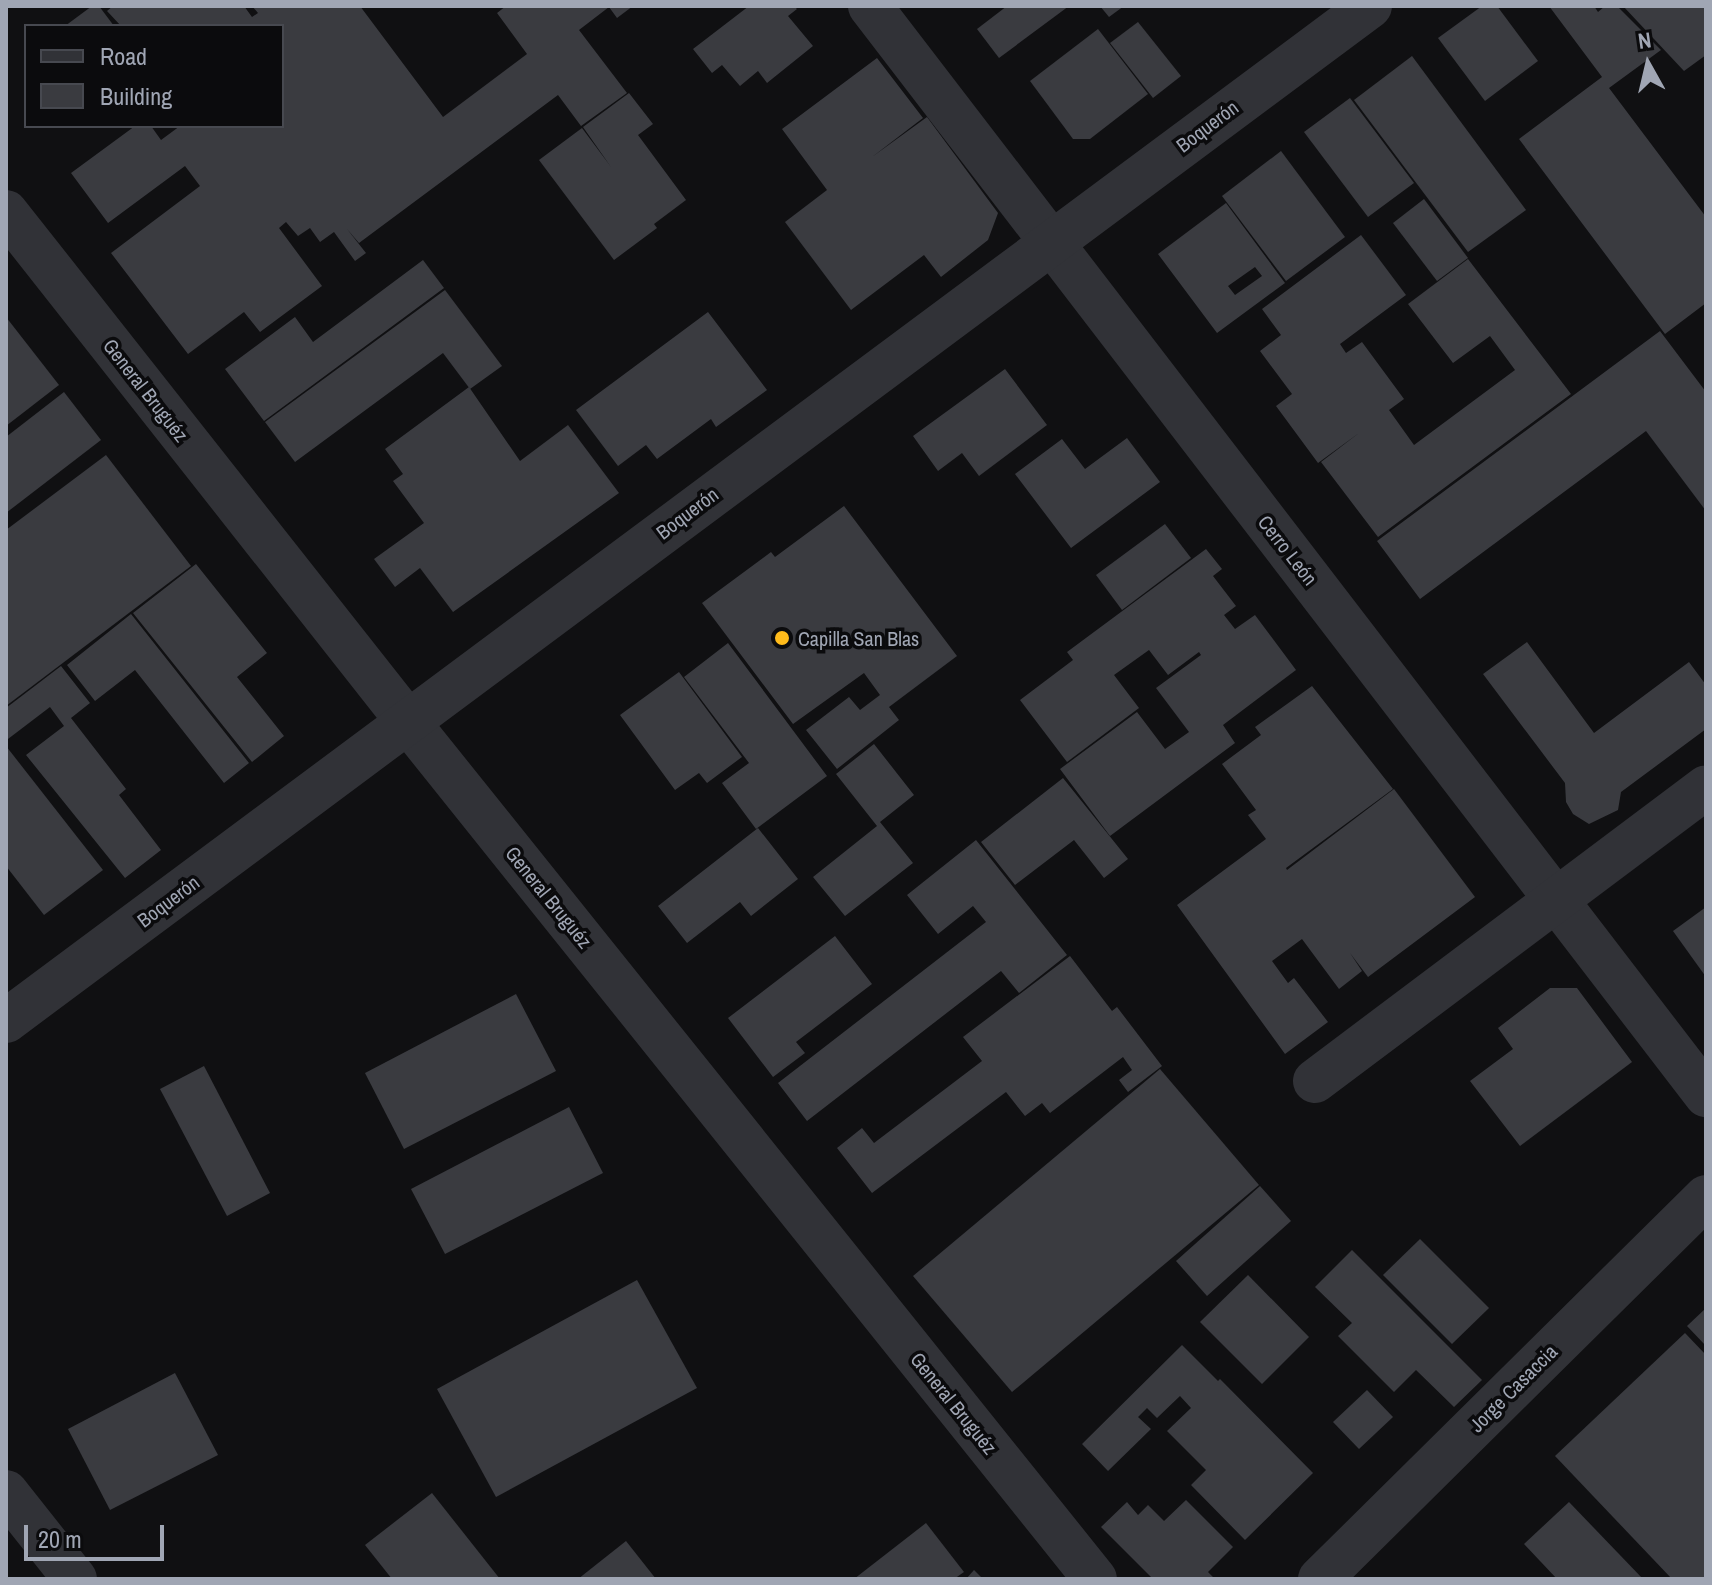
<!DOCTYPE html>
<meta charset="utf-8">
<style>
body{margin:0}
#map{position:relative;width:1712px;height:1585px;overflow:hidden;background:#101012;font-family:"Archivo Narrow",sans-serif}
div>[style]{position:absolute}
.building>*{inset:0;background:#3a3b40}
.minor>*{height:44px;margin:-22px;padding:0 22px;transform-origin:22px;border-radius:22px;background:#313237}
.dots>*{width:22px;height:22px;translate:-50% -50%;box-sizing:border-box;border:4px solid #0b0b0d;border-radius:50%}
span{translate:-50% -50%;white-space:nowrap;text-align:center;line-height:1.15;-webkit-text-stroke:7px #0b0b0d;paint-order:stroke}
.street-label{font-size:20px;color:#a0a6b4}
.poi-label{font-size:20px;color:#a0a6b4}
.left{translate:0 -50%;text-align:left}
.frame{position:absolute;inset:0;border:8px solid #a0a6b4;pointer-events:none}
.legend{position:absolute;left:24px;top:24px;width:260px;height:104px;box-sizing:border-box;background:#0b0b0d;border:2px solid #474950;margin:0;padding:10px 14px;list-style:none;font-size:24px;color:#a0a6b4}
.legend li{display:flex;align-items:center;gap:16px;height:40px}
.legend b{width:40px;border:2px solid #474950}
.north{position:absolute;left:1608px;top:24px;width:80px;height:80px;-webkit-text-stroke:6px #0b0b0d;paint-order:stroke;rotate:352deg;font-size:22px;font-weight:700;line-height:32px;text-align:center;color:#a0a6b4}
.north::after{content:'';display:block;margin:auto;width:28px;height:36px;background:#a0a6b4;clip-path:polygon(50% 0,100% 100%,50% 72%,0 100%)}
.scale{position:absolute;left:24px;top:1525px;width:140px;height:36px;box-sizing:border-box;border:4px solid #a0a6b4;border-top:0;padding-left:10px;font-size:24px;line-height:28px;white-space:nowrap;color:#a0a6b4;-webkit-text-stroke:6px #0b0b0d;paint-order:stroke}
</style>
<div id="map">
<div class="building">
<i style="clip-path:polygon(92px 6px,99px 6px,114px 26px,65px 26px)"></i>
<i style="clip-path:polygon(113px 6px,244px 6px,252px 17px,258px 13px,252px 6px,360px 6px,443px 117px,527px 54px,497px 13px,506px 6px,633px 6px,617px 18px,609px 7px,579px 30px,627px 93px,581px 126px,558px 95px,359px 243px,347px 229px,366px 253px,355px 261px,334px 232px,320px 242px,310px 228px,298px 236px,286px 222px,279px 228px,322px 286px,260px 332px,244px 312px,188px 354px,111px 253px,200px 186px,185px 166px,108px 223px,71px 173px,135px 126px,151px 126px,161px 140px,180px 126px,282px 126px,282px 26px,121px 26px,107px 11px)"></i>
<i style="clip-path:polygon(749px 6px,794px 6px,797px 9px,788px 16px,813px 46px,767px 83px,758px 71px,740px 86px,722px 65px,712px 73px,693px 49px)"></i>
<i style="clip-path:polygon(1007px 6px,1069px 6px,999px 58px,977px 29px)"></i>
<i style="clip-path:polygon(1100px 6px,1124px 6px,1109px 17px)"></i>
<i style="clip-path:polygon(1482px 6px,1497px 6px,1538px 61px,1485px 101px,1438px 38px)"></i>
<i style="clip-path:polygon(1549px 6px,1594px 6px,1598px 12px,1605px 6px,1617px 6px,1661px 50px,1609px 88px,1706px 217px,1706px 303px,1665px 334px,1519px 139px,1602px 77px)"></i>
<i style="clip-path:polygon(1623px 6px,1706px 6px,1706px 55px,1684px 71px)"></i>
<i style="clip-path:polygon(1138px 22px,1181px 76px,1153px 98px,1110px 43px)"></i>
<i style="clip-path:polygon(1098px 29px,1148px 94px,1090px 139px,1073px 139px,1030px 81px)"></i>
<i style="clip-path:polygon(1412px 56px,1526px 210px,1468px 252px,1354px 100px)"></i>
<i style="clip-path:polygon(877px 58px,923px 118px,872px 157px,927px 117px,998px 213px,988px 240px,941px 277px,924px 255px,851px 310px,785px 222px,827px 190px,782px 129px)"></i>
<i style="clip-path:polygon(629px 93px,653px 124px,638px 135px,686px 200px,654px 224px,657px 228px,614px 260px,539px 160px,582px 128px,611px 167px,583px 127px)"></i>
<i style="clip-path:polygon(1350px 98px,1414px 183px,1368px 217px,1304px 132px)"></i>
<i style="clip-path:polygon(1281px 151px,1345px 237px,1286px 281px,1222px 196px)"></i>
<i style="clip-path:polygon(1424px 199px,1468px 258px,1437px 281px,1393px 223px)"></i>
<i style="clip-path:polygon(evenodd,1226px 203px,1285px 283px,1217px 333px,1158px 254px,1226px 203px,1255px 267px,1262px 276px,1235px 295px,1228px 286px,1255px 267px)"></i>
<i style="clip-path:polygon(1361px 235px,1406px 295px,1340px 344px,1346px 353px,1362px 342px,1404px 399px,1389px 410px,1414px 445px,1515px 370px,1490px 336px,1453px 363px,1408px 304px,1468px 259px,1571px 394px,1378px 537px,1321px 462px,1359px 433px,1318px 463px,1276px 406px,1292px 394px,1260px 351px,1281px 335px,1262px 309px)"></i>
<i style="clip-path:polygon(423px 260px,444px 288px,264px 421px,225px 369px,295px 317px,313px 342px)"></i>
<i style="clip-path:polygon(445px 290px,502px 366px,470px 389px,443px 353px,295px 462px,265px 422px)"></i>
<i style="clip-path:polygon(708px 312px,767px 390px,716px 427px,711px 419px,657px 459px,646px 445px,618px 466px,576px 410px)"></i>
<i style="clip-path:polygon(6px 317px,59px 385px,6px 426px)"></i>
<i style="clip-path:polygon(1660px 331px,1706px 392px,1706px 511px,1646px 431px,1420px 599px,1377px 541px)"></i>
<i style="clip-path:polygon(1005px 369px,1047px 425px,979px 476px,962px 453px,938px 471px,913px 436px)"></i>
<i style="clip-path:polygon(469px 387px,520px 461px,568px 425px,619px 493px,453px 612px,420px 568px,395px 587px,374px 559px,424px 523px,393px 481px,403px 474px,385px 449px)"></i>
<i style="clip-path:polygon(64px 392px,101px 440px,6px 513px,6px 437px)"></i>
<i style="clip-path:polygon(1127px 438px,1160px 482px,1071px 548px,1015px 474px,1062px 439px,1085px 469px)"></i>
<i style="clip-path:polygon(106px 455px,191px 566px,6px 706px,6px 530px)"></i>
<i style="clip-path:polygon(844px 506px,957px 656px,889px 707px,899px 720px,837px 769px,806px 730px,849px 697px,860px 710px,880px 695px,864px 673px,793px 724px,702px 603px,771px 552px,775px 557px)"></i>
<i style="clip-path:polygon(1165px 524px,1191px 558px,1122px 610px,1096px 575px)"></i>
<i style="clip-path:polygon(1206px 549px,1222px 569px,1213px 576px,1236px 606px,1224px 615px,1235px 629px,1255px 615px,1296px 670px,1223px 725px,1235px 743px,1110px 836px,1060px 769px,1137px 712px,1165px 749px,1189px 732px,1156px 688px,1201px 655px,1199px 652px,1168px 675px,1149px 650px,1114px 675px,1139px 708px,1067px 762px,1020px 700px,1073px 660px,1067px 652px)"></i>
<i style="clip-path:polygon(196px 564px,267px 653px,237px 677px,284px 736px,252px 762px,133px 613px)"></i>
<i style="clip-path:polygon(131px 614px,249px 763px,224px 783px,135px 670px,95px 701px,67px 665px)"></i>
<i style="clip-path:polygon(1527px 642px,1594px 733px,1689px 662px,1706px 685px,1706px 729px,1621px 792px,1618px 810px,1589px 824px,1573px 814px,1566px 802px,1565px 783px,1483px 674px)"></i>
<i style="clip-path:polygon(728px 643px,827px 776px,756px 829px,722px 783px,749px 763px,684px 677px)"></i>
<i style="clip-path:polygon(61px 666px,90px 703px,71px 718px,126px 789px,119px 795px,161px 850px,125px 878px,26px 755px,64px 726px,50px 707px,8px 739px,6px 737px,6px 708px)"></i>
<i style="clip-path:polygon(679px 672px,742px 757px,707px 783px,699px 773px,675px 790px,620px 715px)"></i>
<i style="clip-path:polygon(1312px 686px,1393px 789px,1286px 868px,1287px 870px,1394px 789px,1475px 897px,1368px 977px,1350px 953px,1362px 971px,1339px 989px,1302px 939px,1272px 961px,1288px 983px,1294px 978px,1328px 1022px,1285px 1054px,1177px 905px,1266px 839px,1248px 815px,1256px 810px,1222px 764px,1261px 735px,1255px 727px)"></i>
<i style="clip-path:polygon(874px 744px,914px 795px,880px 822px,913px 863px,845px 916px,813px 877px,877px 826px,836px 774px)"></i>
<i style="clip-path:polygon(6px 746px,103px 870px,44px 915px,6px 866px)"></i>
<i style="clip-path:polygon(1063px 778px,1128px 859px,1104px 878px,1074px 840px,1015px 885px,981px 842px)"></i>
<i style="clip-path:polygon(758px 828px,798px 879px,751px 916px,740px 902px,687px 943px,658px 906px)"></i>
<i style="clip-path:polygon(976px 840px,1067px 955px,1019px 993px,1001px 971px,807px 1121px,778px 1083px,986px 922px,973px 906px,938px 934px,907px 895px)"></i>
<i style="clip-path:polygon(1706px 907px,1706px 977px,1673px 931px)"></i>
<i style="clip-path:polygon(835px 936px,872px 984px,796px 1042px,805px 1053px,773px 1077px,728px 1018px)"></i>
<i style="clip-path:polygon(1070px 956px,1112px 1011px,1117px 1007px,1162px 1066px,1128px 1092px,1119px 1080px,1132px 1070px,1123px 1057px,1050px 1113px,1042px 1103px,1025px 1116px,1006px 1092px,872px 1193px,837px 1148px,862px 1128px,874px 1143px,982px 1061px,963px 1037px)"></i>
<i style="clip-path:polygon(1550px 988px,1577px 988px,1632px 1062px,1520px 1146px,1470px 1081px,1513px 1049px,1498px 1028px)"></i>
<i style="clip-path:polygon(516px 994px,556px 1071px,404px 1149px,365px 1073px)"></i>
<i style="clip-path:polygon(204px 1066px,270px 1193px,227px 1216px,160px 1089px)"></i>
<i style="clip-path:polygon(1160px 1069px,1259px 1185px,1012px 1392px,913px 1276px)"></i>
<i style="clip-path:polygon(569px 1107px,603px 1173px,445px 1254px,411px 1189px)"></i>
<i style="clip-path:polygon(1260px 1186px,1291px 1221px,1207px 1296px,1176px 1261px)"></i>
<i style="clip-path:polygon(1420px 1239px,1489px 1308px,1452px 1344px,1383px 1275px)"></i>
<i style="clip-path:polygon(1352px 1250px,1482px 1380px,1454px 1407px,1416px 1370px,1394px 1392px,1338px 1336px,1352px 1323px,1315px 1287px)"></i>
<i style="clip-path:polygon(1248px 1275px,1309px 1337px,1262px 1384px,1200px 1322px)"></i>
<i style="clip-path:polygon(637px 1280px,697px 1388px,496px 1497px,437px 1389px)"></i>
<i style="clip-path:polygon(1706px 1308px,1706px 1346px,1687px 1326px)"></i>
<i style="clip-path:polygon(1685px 1333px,1706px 1355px,1706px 1579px,1672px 1579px,1555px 1456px)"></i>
<i style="clip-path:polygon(1182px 1345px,1218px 1381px,1220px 1379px,1313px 1473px,1245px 1540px,1191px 1485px,1206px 1470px,1167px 1431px,1191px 1408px,1180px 1396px,1157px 1418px,1147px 1408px,1138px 1417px,1151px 1429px,1108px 1471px,1082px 1444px)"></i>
<i style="clip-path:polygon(175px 1373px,218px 1455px,110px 1510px,68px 1429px)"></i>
<i style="clip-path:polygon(1367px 1390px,1393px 1417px,1359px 1449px,1333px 1422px)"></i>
<i style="clip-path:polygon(432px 1493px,500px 1579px,392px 1579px,365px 1545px)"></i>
<i style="clip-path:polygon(1186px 1500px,1233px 1547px,1208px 1572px,1215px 1579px,1153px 1579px,1101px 1527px,1127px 1502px,1138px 1515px,1148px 1505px,1164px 1521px)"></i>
<i style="clip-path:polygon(1569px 1502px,1643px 1579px,1557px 1579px,1524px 1544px)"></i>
<i style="clip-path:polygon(926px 1523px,964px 1572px,954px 1579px,854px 1579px)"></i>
<i style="clip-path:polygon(626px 1541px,656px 1579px,578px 1579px)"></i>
<i style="clip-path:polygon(974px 1570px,983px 1579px,966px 1579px)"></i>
</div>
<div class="minor">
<i style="left:870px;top:6px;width:1373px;rotate:52.49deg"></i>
<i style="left:6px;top:212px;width:649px;rotate:51.75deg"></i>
<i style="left:408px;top:722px;width:1098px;rotate:51.28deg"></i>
<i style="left:6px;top:1021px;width:1700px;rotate:-36.65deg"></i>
<i style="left:1315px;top:1081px;width:489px;rotate:-36.9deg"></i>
<i style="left:6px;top:1492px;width:111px;rotate:51.6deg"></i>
<i style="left:1320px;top:1579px;width:543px;rotate:-44.7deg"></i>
</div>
<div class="dots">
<i style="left:782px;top:638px;background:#ffbb1b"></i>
</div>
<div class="street-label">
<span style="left:1207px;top:126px;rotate:-37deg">Boquerón</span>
<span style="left:146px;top:390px;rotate:52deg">General Bruguéz</span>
<span style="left:687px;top:513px;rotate:-37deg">Boquerón</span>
<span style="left:1288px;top:550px;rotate:52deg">Cerro León</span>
<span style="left:549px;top:897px;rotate:51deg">General Bruguéz</span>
<span style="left:168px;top:901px;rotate:-37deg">Boquerón</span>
<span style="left:1513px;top:1388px;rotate:-45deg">Jorge Casaccia</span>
<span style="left:954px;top:1403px;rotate:51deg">General Bruguéz</span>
</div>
<div class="poi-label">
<span class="left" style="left:798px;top:638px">Capilla San Blas</span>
</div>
<div class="frame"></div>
<ul class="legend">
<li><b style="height:10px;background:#313237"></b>Road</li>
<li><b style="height:22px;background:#3a3b40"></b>Building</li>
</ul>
<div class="north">N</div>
<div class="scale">20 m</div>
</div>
